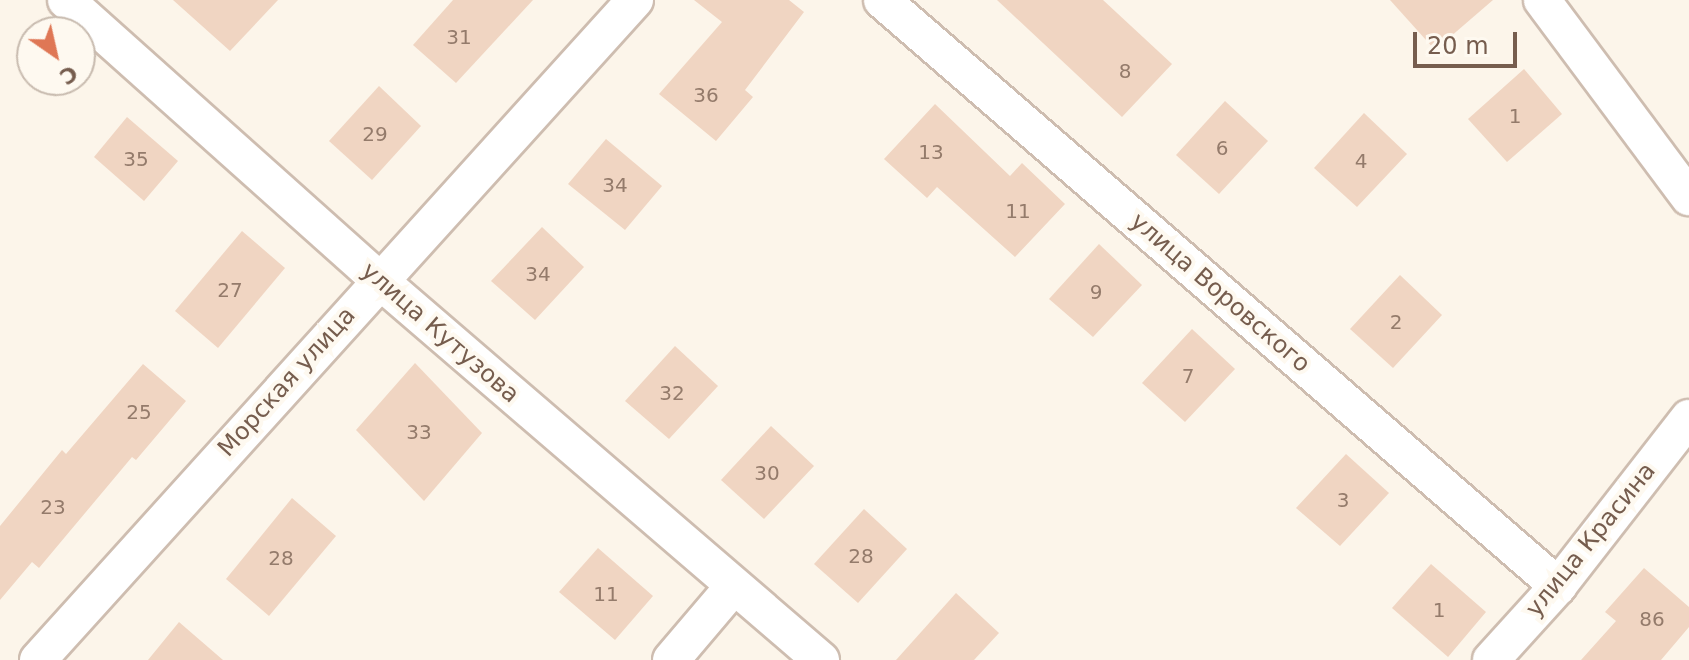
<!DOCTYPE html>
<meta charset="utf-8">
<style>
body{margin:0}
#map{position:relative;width:1689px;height:660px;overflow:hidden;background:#fcf5ea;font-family:"DejaVu Sans",sans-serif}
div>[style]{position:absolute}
.building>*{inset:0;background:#f0d5c2}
.roads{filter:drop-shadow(2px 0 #cebdb0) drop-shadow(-2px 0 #cebdb0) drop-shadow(0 2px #cebdb0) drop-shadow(0 -2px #cebdb0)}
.minor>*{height:36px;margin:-18px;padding:0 18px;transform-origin:18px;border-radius:18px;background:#fff}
span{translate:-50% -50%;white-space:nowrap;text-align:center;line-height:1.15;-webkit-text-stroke:8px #fef9f0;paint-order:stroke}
.number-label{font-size:20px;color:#947b6b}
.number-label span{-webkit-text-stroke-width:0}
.street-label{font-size:24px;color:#765d4e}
.north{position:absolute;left:16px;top:16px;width:80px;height:80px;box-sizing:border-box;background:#fef9f0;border:2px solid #c8bbaf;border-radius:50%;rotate:146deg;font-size:22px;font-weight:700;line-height:32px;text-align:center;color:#765d4e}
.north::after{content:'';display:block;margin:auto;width:28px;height:36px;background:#df7755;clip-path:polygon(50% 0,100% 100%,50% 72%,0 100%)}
.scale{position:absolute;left:1413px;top:32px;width:104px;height:36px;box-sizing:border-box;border:4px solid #765d4e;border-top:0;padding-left:10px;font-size:24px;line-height:28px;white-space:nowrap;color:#765d4e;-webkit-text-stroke:6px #fef9f0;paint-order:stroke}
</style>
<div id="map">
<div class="building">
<i style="clip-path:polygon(173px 0,278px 0,230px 51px)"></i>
<i style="clip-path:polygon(453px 0,533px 0,456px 83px,413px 45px)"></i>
<i style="clip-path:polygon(694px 0,789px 0,804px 12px,745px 90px,753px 97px,716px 141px,659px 94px,722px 22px)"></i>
<i style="clip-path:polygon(997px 0,1103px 0,1172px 64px,1122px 117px)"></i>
<i style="clip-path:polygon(1390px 0,1493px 0,1435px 50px)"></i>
<i style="clip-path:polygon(1524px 69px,1562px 114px,1507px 162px,1468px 119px)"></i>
<i style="clip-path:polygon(379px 86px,421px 126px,372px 180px,329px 141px)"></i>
<i style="clip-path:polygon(1225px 101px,1268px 141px,1219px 194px,1176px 155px)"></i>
<i style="clip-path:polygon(935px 104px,1010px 176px,1022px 163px,1065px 204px,1015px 257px,937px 187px,927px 198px,884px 159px)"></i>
<i style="clip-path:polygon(1364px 113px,1407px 154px,1357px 207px,1314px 168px)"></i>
<i style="clip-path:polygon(127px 117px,178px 161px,144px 201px,94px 157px)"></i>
<i style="clip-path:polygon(606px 139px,662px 186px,625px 230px,568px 184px)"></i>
<i style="clip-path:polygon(542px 227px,584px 267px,535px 320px,491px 281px)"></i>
<i style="clip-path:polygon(242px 231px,285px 268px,218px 348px,175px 311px)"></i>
<i style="clip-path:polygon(1099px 244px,1142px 285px,1093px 337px,1049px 299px)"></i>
<i style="clip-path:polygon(1400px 275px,1442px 315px,1393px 368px,1350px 329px)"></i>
<i style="clip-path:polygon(1192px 329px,1235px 369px,1185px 422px,1142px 383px)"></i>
<i style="clip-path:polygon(675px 346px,718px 386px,669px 439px,625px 401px)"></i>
<i style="clip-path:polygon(415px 363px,482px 433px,424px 501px,356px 430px)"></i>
<i style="clip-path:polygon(143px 364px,186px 401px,136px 460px,132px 457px,39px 568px,32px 562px,0 600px,0 526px,62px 450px,66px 454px)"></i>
<i style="clip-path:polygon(771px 426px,814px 466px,764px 519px,721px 480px)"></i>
<i style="clip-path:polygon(1346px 454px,1389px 493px,1340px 546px,1296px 508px)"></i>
<i style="clip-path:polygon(292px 498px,336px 536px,269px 616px,226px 579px)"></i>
<i style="clip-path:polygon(864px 509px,907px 549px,858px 603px,814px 564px)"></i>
<i style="clip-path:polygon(598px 548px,653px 596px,615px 640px,559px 592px)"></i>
<i style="clip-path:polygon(1431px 564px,1486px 612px,1448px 657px,1392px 608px)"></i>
<i style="clip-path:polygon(1644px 568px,1689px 607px,1689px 627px,1661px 660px,1581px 660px,1616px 621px,1605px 612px)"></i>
<i style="clip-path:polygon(956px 593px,999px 633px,974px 660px,896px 660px)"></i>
<i style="clip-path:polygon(179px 622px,223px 660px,148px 660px)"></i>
</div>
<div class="roads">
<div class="minor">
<i style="left:66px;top:0;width:420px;rotate:41.8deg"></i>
<i style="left:379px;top:280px;width:583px;rotate:40.69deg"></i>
<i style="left:882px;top:0;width:895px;rotate:40.92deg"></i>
<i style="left:1542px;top:0;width:246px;rotate:53.3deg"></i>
<i style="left:38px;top:660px;width:890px;rotate:-47.87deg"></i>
<i style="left:671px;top:660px;width:96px;rotate:-49.7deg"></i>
<i style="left:1491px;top:660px;width:100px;rotate:-47.8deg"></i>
<i style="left:1558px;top:586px;width:213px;rotate:-52.1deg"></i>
</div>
</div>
<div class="number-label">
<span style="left:459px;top:37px">31</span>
<span style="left:1125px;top:71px">8</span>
<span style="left:706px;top:95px">36</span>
<span style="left:1515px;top:116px">1</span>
<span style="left:375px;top:134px">29</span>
<span style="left:1222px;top:148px">6</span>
<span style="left:931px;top:152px">13</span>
<span style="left:136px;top:159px">35</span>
<span style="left:1361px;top:161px">4</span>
<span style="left:615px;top:185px">34</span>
<span style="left:1018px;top:211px">11</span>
<span style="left:538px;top:274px">34</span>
<span style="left:230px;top:290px">27</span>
<span style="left:1096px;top:292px">9</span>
<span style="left:1396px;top:322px">2</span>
<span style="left:1188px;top:376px">7</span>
<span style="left:672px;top:393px">32</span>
<span style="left:139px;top:412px">25</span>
<span style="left:419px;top:432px">33</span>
<span style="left:767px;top:473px">30</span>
<span style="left:1343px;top:500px">3</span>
<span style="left:53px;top:507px">23</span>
<span style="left:861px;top:556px">28</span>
<span style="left:281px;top:558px">28</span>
<span style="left:606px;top:594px">11</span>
<span style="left:1439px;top:610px">1</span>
<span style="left:1652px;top:619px">86</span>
</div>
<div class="street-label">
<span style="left:1220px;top:293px;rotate:41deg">улица Воровского</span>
<span style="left:440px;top:333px;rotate:41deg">улица Кутузова</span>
<span style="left:287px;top:382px;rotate:-48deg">Морская улица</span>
<span style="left:1591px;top:540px;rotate:-51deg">улица Красина</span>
</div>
<div class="north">С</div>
<div class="scale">20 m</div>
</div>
